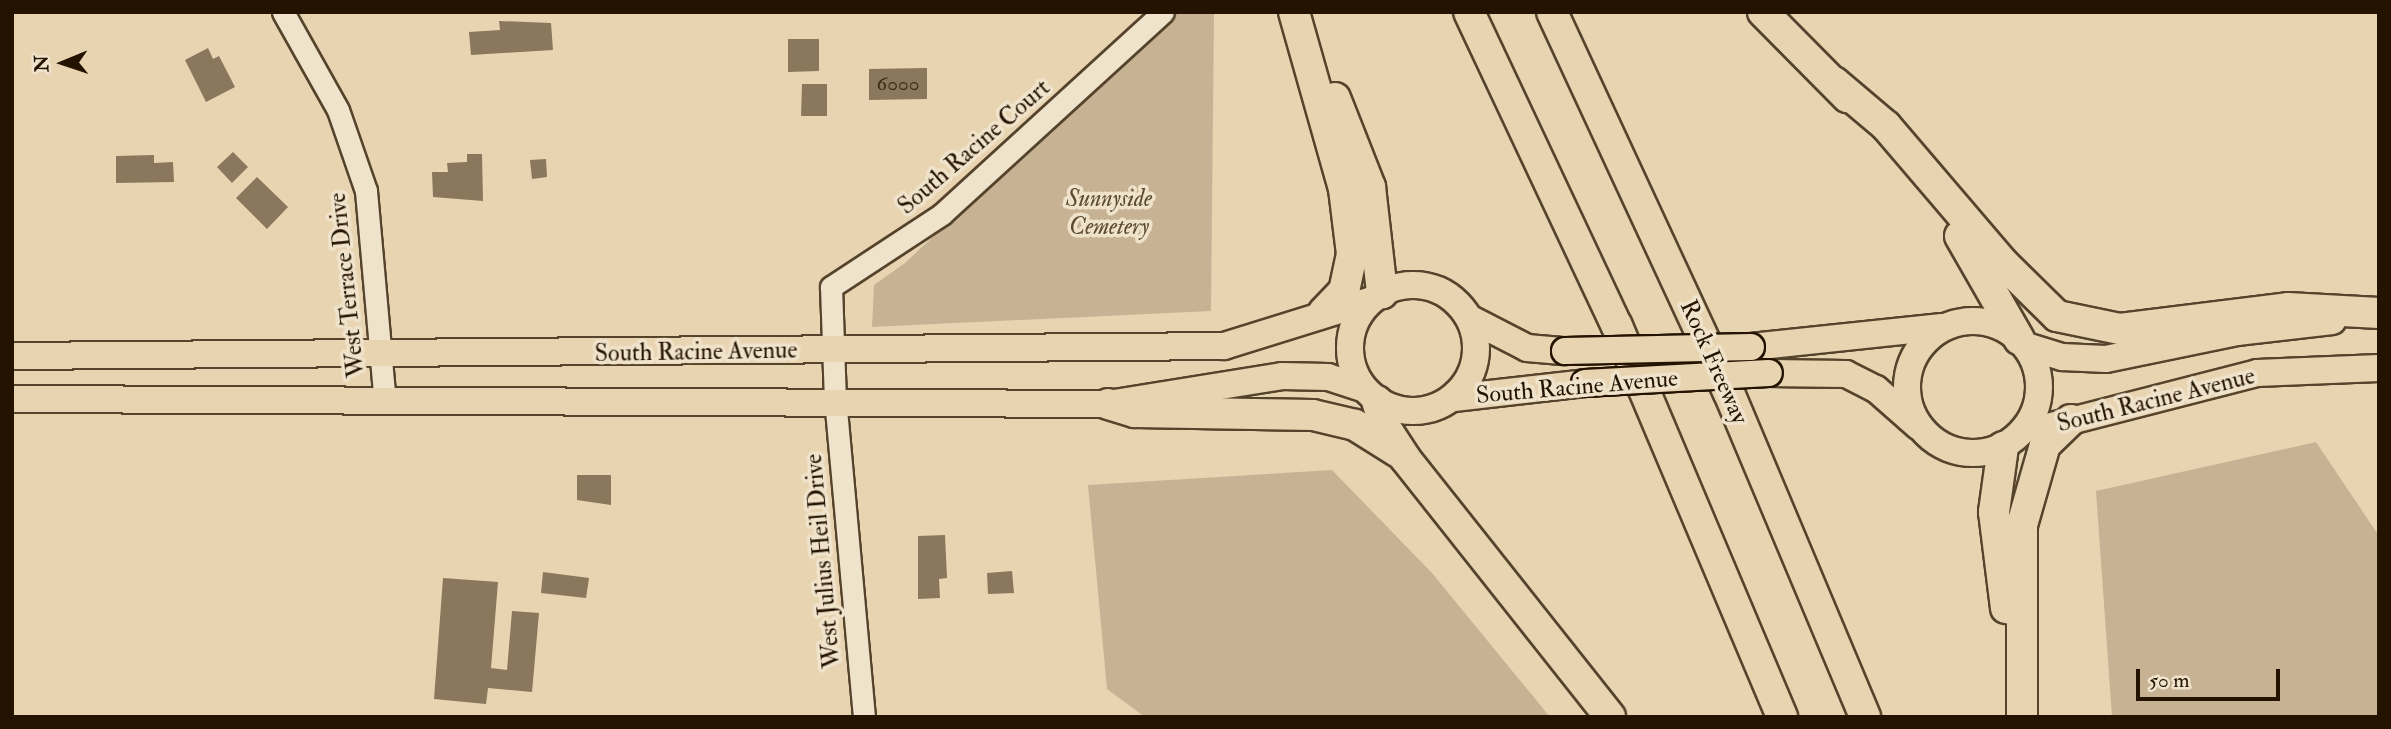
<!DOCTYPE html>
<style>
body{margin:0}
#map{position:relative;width:2391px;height:729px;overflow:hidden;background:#e8d4b1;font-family:"IM FELL Double Pica",serif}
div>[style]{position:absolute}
.green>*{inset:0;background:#c7b393}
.building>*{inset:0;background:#8a775c}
.roads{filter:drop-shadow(2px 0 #55432c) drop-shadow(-2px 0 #55432c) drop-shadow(0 2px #55432c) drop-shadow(0 -2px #55432c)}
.minor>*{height:21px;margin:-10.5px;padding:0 10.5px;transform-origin:10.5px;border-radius:10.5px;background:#f0e3cc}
.major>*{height:26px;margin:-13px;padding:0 13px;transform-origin:13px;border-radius:13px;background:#e8d4b1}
.major>.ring{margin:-13px;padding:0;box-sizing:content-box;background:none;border:26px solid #e8d4b1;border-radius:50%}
.highway>*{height:30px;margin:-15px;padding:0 15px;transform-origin:15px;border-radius:15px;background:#e8d4b1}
.bridges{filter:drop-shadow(2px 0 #241300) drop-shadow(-2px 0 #241300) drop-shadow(0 2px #241300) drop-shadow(0 -2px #241300)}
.major-bridge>*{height:26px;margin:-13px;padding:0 13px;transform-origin:13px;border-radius:13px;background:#e8d4b1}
span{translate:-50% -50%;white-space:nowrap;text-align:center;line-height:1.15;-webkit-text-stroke:7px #f0e3cc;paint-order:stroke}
.number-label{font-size:21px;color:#3e2c17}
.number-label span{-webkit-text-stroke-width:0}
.street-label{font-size:24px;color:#241300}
.park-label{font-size:24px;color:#5d4b33;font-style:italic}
.frame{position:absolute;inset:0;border:14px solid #241300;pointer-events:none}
.north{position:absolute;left:28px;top:28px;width:70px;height:70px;-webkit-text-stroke:5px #f0e3cc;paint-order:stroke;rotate:268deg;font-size:19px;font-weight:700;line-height:28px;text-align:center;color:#241300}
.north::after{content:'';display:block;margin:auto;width:24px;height:32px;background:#241300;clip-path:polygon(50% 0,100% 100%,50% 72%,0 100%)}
.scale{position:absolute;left:2136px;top:669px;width:144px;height:32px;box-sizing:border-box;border:4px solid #241300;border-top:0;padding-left:9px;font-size:21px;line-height:24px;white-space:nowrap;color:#241300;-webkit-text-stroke:5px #f0e3cc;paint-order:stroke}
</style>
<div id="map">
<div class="green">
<i style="clip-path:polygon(1173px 12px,1214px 12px,1211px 311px,872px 327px,874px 285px,905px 263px)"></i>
<i style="clip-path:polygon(2316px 442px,2379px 536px,2379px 717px,2112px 717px,2096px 491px)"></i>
<i style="clip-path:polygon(1332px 470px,1432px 573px,1550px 717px,1145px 717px,1107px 689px,1088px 485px)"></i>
</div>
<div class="building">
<i style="clip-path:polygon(499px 21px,551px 23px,553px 50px,471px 55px,469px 32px,500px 30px)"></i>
<i style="clip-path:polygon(788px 39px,819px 39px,819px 71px,788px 72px)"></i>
<i style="clip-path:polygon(208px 48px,213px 59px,219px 56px,235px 87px,206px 102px,185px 60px)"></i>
<i style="clip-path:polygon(927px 68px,927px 99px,869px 100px,869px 69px)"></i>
<i style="clip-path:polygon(802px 84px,827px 84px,827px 116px,801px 116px)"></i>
<i style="clip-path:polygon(233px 152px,248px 167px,232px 183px,217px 167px)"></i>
<i style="clip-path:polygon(467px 154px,482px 154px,483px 201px,433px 197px,432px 172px,448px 172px,447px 163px,467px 162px)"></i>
<i style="clip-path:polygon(154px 155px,154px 163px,173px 162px,174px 182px,116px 183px,116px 156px)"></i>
<i style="clip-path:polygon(546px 159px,547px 177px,532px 179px,530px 160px)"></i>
<i style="clip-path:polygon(257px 177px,288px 207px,267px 229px,236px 198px)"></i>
<i style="clip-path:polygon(577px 475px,611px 475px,611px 505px,577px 500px)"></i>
<i style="clip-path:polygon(945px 535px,947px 578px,939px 579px,940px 598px,918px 599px,918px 536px)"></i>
<i style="clip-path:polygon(1012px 571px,1014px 593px,988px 594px,987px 573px)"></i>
<i style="clip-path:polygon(543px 572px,589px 578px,586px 598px,541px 593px)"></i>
<i style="clip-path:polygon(443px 578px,498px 582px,491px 668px,507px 670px,512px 611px,539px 613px,532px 692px,488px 688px,486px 704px,434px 699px)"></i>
</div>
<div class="roads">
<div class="minor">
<i style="left:283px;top:12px;width:112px;rotate:60.7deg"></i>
<i style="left:338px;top:110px;width:86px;rotate:70.9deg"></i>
<i style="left:366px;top:191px;width:212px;rotate:84.9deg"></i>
<i style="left:864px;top:717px;width:317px;rotate:-95.2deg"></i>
<i style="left:835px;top:401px;width:114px;rotate:-92deg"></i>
<i style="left:831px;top:287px;width:133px;rotate:-33.3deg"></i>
<i style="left:942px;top:214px;width:299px;rotate:-42.4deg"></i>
</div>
<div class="major">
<i class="ring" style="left:1350px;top:285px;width:100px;height:100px"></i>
<i style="left:1469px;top:318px;width:65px;rotate:27.3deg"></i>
<i style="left:1527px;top:348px;width:38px;rotate:5deg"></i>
<i class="ring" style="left:1907px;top:321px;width:106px;height:106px"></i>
<i style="left:2026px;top:346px;width:38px;rotate:17deg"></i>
<i style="left:2062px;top:357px;width:44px;rotate:2.6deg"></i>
<i style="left:2106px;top:359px;width:134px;rotate:-11.6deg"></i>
<i style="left:2237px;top:332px;width:96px;rotate:-6.6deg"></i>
<i style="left:1751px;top:347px;width:192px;rotate:-6deg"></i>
<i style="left:12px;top:356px;width:1212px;rotate:-0.47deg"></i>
<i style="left:1224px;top:346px;width:155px;rotate:-17.3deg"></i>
<i style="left:1769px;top:373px;width:77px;rotate:0.7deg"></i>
<i style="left:1846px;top:374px;width:34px;rotate:27deg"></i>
<i style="left:1876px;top:389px;width:56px;rotate:41.4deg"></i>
<i style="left:1454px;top:398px;width:132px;rotate:-6.5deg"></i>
<i style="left:12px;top:399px;width:1096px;rotate:0.26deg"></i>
<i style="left:1108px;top:404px;width:176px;rotate:-9.1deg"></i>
<i style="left:1282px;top:376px;width:46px;rotate:1.2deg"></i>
<i style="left:1328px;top:377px;width:38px;rotate:18deg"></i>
<i style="left:2051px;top:426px;width:213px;rotate:-14.4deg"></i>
<i style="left:2257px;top:373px;width:122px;rotate:-2.3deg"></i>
</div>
<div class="highway">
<i style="left:1294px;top:12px;width:184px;rotate:74.2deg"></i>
<i style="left:1344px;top:189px;width:65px;rotate:83deg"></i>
<i style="left:1352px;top:254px;width:38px;rotate:102deg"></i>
<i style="left:1344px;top:291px;width:29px;rotate:134deg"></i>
<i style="left:1469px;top:12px;width:347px;rotate:64.8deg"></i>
<i style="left:1617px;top:326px;width:424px;rotate:67.1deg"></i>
<i style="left:1552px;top:12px;width:420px;rotate:65.1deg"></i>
<i style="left:1729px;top:393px;width:351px;rotate:67.2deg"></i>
<i style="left:1763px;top:12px;width:120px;rotate:45.3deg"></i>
<i style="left:1834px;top:82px;width:68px;rotate:40.2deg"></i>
<i style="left:1886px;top:126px;width:179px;rotate:49.5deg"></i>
<i style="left:2002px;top:262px;width:77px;rotate:44.5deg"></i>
<i style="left:2057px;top:316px;width:64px;rotate:11.7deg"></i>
<i style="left:2120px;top:329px;width:169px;rotate:-7.1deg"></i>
<i style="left:2288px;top:308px;width:91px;rotate:3.1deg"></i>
<i style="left:1335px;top:98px;width:96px;rotate:68.5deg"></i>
<i style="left:1370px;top:187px;width:107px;rotate:83.5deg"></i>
<i style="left:1960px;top:236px;width:119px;rotate:60.2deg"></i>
<i style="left:1377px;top:401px;width:27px;rotate:73deg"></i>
<i style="left:1385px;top:427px;width:37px;rotate:57deg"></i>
<i style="left:1405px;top:458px;width:330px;rotate:51.6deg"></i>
<i style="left:1108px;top:404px;width:28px;rotate:17deg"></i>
<i style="left:1135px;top:412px;width:178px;rotate:1deg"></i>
<i style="left:1313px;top:415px;width:43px;rotate:13.4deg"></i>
<i style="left:1355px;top:425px;width:51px;rotate:32.1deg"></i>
<i style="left:2003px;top:447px;width:66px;rotate:97.9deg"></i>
<i style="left:1994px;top:512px;width:97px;rotate:82.9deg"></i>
<i style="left:2022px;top:717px;width:192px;rotate:-90deg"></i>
<i style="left:2022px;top:525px;width:83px;rotate:-74deg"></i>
<i style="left:2045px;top:445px;width:36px;rotate:-44deg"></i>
</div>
</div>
<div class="bridges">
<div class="major-bridge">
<i style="left:1565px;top:351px;width:186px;rotate:-1.2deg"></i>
<i style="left:1585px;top:383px;width:184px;rotate:-3.1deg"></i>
</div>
</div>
<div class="number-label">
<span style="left:898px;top:84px">6000</span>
</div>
<div class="street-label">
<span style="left:974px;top:147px;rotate:-41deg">South Racine Court</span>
<span style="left:347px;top:285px;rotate:-96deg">West Terrace Drive</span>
<span style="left:696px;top:352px;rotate:-1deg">South Racine Avenue</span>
<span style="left:1714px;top:362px;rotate:66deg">Rock Freeway</span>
<span style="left:1577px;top:387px;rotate:-5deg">South Racine Avenue</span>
<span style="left:2156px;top:400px;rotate:-14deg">South Racine Avenue</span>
<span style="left:823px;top:561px;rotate:-95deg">West Julius Heil Drive</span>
</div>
<div class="park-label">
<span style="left:1109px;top:213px">Sunnyside<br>Cemetery</span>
</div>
<div class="frame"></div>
<div class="north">N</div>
<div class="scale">50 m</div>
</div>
